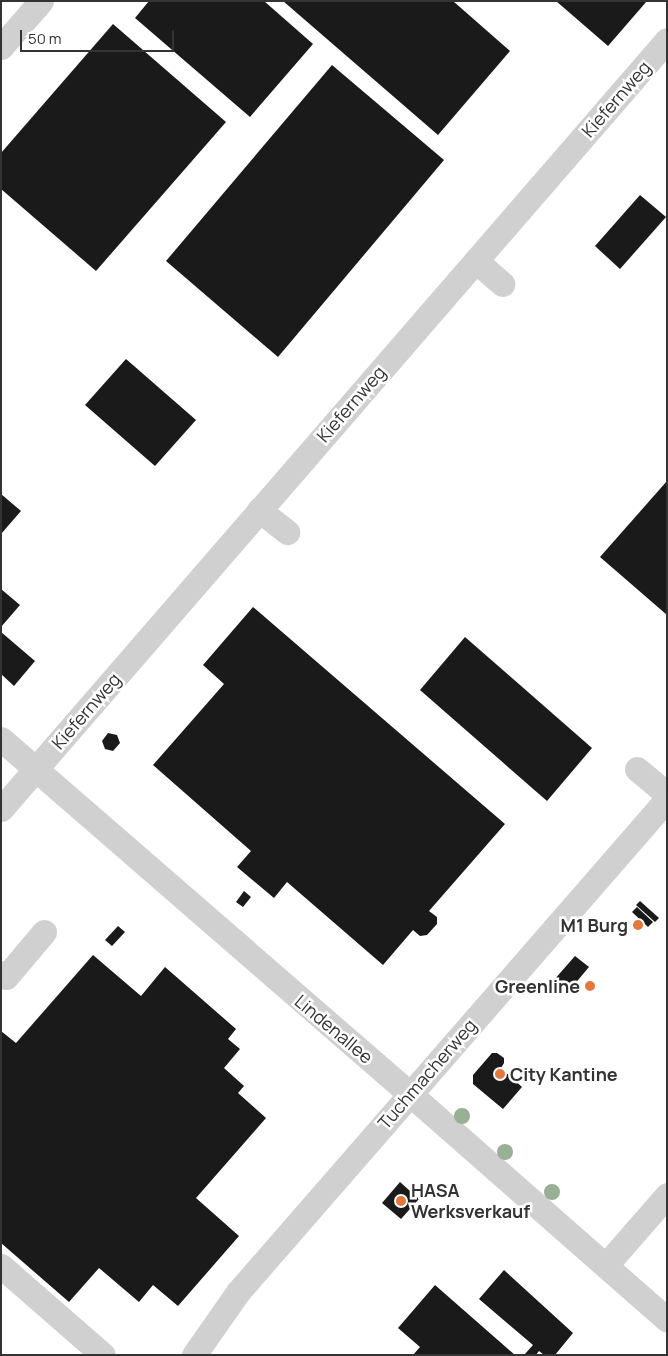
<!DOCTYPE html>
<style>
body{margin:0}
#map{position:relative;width:668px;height:1356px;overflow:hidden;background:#fff;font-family:Manrope,sans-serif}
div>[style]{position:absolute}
.building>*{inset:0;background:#1a1a1a}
.minor>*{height:25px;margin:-12.5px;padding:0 12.5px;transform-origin:12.5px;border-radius:12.5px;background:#d0d0d0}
.trees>*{width:16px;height:16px;margin:-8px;border-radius:50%;background:#97b096}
.dots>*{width:14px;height:14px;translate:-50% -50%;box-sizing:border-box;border:2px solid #fff;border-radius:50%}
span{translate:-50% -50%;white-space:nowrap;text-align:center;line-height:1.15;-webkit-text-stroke:5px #fff;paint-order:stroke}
.street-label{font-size:18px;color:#333}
.poi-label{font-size:18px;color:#333;font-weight:700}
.right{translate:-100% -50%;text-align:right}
.left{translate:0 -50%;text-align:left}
.frame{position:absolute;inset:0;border:2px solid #333;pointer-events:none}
.scale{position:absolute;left:20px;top:30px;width:154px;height:22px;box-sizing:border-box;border:2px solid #333;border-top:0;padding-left:6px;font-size:15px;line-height:18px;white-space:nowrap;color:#333;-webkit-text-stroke:4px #fff;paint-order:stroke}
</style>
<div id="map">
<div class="building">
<i style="clip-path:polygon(149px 1px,264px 1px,313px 44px,250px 117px,135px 18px)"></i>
<i style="clip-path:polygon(283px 1px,453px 1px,510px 51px,438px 135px)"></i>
<i style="clip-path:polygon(556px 1px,647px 1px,608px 46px)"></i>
<i style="clip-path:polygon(113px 24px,226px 122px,96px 271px,1px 189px,1px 153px)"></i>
<i style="clip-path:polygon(332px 65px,444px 160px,278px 357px,166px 261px)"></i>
<i style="clip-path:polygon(640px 195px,666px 217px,620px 269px,595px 246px)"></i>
<i style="clip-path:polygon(126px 359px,196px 420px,155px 466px,85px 405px)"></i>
<i style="clip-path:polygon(667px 481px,667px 615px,600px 557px)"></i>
<i style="clip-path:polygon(1px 494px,21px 511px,1px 534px)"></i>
<i style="clip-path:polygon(1px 589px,20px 605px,1px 627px)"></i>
<i style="clip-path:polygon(253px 607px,505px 824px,429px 911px,437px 917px,437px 924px,427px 935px,420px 936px,413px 930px,383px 965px,287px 882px,274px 898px,237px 867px,251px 851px,153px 765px,224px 684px,203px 665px)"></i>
<i style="clip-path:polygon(1px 632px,35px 661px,14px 686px,1px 674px)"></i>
<i style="clip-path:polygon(465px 637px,592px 748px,547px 801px,420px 690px)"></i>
<i style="clip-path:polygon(108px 733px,117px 735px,120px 743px,113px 751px,105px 749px,102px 741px)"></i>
<i style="clip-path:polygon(244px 891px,251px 897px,243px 907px,236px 902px)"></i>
<i style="clip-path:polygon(640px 901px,659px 918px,655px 922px,636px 905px)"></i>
<i style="clip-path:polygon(637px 907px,653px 922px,648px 927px,632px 912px)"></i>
<i style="clip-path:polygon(118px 926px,125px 932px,112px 946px,105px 940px)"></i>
<i style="clip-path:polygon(93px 955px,141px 996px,165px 967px,236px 1029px,228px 1039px,240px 1049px,224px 1068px,244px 1086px,238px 1093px,266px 1118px,196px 1198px,239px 1236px,178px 1306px,153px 1285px,139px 1302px,99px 1268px,69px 1302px,1px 1243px,1px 1031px,16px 1043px)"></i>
<i style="clip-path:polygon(575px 956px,589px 967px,568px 992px,554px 980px)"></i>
<i style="clip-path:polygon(492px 1053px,497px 1053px,504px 1058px,504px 1063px,501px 1068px,522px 1087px,503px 1109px,473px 1084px,473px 1075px)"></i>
<i style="clip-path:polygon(400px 1182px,419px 1199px,401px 1219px,382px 1203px)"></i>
<i style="clip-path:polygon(504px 1270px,573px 1333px,555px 1355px,544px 1355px,539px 1351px,536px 1355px,524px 1355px,533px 1345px,479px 1299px)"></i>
<i style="clip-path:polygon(435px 1285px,515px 1355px,413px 1355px,420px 1347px,398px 1328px)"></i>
</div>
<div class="minor">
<i style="left:1px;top:47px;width:61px;rotate:-49deg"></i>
<i style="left:476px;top:261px;width:35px;rotate:41deg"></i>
<i style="left:259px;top:510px;width:36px;rotate:38deg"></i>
<i style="left:1px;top:739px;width:542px;rotate:40.96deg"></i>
<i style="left:410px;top:1094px;width:342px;rotate:41.3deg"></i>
<i style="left:637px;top:769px;width:39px;rotate:40deg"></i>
<i style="left:1px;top:809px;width:1017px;rotate:-49.11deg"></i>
<i style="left:1px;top:973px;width:6px;rotate:39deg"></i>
<i style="left:6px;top:977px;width:59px;rotate:-49.8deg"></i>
<i style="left:606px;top:1265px;width:93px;rotate:-48.9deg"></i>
<i style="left:1px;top:1266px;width:135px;rotate:41.1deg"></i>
<i style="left:194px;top:1355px;width:77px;rotate:-55.1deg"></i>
<i style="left:238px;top:1292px;width:654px;rotate:-48.97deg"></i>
</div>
<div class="trees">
<i style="left:462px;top:1116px"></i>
<i style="left:505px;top:1152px"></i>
<i style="left:552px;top:1192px"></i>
</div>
<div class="dots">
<i style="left:638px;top:925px;background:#e3773c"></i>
<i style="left:590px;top:986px;background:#e3773c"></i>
<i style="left:500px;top:1074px;background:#e3773c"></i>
<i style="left:401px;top:1201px;background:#e3773c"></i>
</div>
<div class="street-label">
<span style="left:616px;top:99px;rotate:-49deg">Kiefernweg</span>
<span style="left:351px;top:404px;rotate:-49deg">Kiefernweg</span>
<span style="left:86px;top:711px;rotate:-49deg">Kiefernweg</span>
<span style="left:334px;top:1029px;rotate:40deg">Lindenallee</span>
<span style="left:427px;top:1074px;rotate:-49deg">Tuchmacherweg</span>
</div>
<div class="poi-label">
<span class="right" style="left:628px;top:925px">M1 Burg</span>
<span class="right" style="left:580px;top:986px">Greenline</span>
<span class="left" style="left:510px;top:1074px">City Kantine</span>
<span class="left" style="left:411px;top:1201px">HASA<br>Werksverkauf</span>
</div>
<div class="frame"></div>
<div class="scale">50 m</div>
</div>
